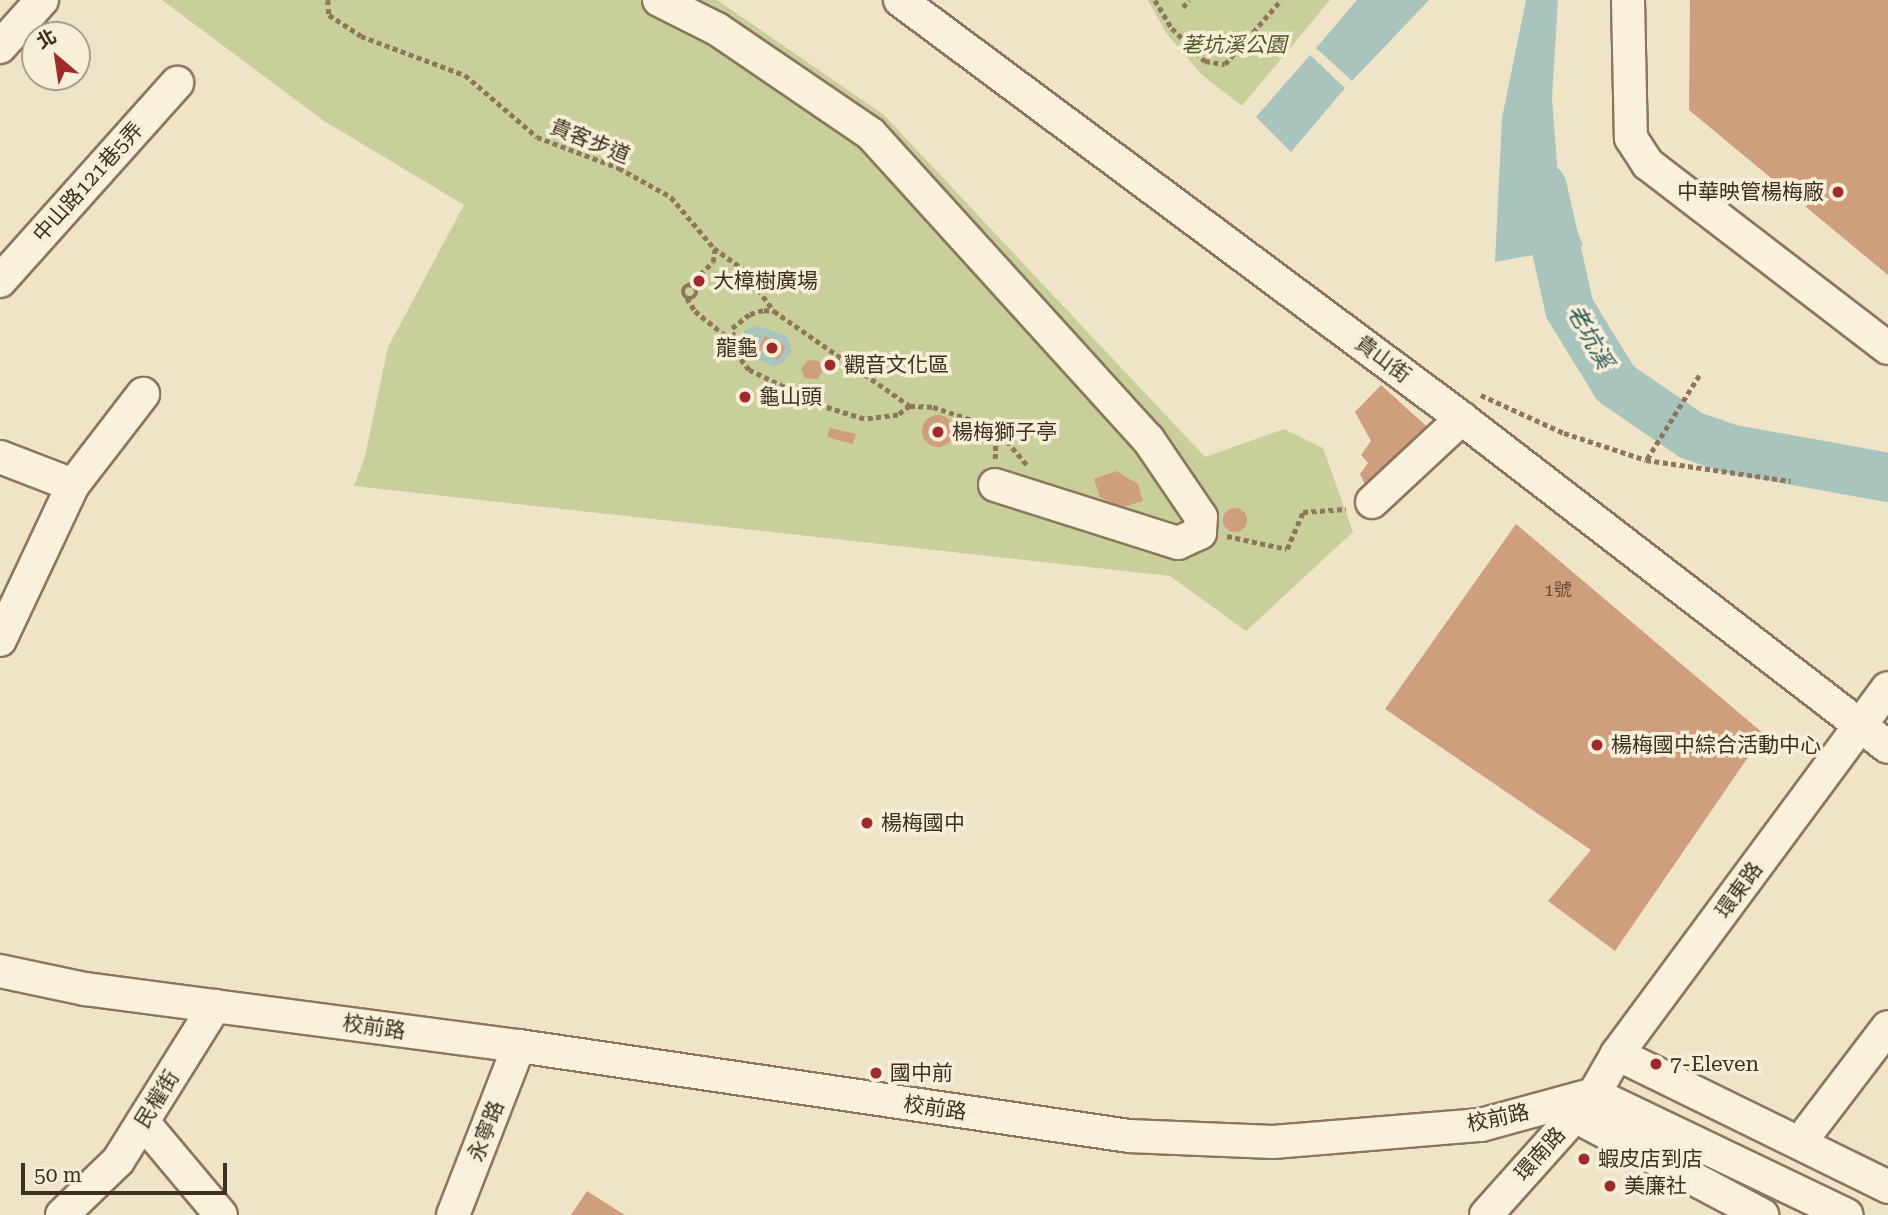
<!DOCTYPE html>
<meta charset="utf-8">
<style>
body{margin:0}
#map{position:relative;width:1888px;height:1215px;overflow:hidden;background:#f0e4c8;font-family:"Roboto Serif","Noto Sans TC",serif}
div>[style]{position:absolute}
.green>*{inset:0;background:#c9cf9b}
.water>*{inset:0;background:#a9c4bc}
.river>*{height:49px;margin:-24.5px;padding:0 24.5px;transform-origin:24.5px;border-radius:24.5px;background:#a9c4bc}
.building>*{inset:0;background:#cf9f7d}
.round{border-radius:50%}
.path>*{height:4.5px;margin-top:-2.25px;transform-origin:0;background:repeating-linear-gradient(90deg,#8d765c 0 5px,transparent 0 8.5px)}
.path>.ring{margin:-2.25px;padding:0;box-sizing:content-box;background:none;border:4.5px solid #8d765c;border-radius:50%}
.roads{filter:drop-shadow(2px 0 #8d765c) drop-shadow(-2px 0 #8d765c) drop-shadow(0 2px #8d765c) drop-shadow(0 -2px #8d765c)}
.minor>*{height:32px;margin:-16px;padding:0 16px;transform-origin:16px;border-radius:16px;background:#faf1dc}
.dots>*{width:19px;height:19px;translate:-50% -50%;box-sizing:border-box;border:4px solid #f7eed8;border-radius:50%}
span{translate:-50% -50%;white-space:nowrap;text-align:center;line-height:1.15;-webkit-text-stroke:7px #f7eed8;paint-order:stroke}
.number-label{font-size:18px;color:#624a37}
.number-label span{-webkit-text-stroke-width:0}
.park-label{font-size:21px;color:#4d5a26;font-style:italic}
.street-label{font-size:21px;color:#3d2e20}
.poi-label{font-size:21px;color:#3d2e20}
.right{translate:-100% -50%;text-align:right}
.left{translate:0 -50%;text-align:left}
.water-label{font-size:23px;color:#2f5d5a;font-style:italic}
.north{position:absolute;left:21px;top:21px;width:70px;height:70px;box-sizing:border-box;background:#f7eed8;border:2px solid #ada18e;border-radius:50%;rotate:331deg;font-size:19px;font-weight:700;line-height:28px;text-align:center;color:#3d2e20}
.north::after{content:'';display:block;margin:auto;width:24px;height:32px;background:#9e2a2b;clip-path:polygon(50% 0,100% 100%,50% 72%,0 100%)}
.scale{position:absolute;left:21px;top:1163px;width:206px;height:32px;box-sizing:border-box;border:4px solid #3d2e20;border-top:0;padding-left:9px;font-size:21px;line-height:24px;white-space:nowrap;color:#3d2e20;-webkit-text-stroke:5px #f7eed8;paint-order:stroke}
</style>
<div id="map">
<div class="green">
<i style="clip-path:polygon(162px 0,717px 0,884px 115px,1205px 457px,1284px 429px,1323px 448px,1353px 532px,1246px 631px,1170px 576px,354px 486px,365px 456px,388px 347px,464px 205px,324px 121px)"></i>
<i style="clip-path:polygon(1148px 0,1330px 0,1242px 106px,1202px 75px,1166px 33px)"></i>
</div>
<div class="water">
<i style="clip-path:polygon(1357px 0,1429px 0,1352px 81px,1316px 48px)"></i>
<i style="clip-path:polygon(1526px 0,1558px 0,1552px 98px,1558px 178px,1583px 246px,1495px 262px,1502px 118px)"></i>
<i style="clip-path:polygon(1310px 55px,1345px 88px,1291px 152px,1256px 117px)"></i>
<i style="clip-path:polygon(evenodd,755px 325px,787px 336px,792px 351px,783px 362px,774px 367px,748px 354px,741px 342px,744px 331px,755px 325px,764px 336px,786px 347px,778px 360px,758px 348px,764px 336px)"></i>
</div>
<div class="river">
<i style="left:1542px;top:187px;width:124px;rotate:77.4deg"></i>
<i style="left:1569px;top:308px;width:88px;rotate:58.5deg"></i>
<i style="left:1615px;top:383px;width:92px;rotate:34.4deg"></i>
<i style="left:1691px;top:435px;width:39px;rotate:19deg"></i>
<i style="left:1728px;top:448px;width:163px;rotate:10.3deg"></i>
</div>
<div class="building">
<i style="clip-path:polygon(1690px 0,1888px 0,1888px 275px,1689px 110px)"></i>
<i style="clip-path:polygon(765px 336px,786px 347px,778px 360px,758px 348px)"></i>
<i style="clip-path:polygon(808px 360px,819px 361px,823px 371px,817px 379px,805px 378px,801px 369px)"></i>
<i style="clip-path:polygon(1381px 385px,1434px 433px,1369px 493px,1360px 474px,1368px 463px,1361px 455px,1371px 441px,1355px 412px)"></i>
<i class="round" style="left:922px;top:415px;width:32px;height:32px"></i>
<i style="clip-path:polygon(830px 428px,856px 434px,853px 444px,827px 437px)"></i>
<i style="clip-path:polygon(1116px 471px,1138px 484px,1143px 501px,1120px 508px,1100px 497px,1094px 479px)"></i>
<i class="round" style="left:1223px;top:508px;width:24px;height:24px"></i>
<i style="clip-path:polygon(1516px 524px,1764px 734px,1615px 951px,1548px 901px,1591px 850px,1385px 709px)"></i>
<i style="clip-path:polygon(587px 1191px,625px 1215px,571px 1215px)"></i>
</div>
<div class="path">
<i style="left:328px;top:0;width:15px;rotate:86deg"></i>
<i style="left:329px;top:15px;width:38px;rotate:33deg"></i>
<i style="left:361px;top:36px;width:111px;rotate:20.6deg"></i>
<i style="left:465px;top:75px;width:95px;rotate:40.7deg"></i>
<i style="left:537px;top:137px;width:88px;rotate:20.7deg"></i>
<i style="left:619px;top:168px;width:60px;rotate:29.1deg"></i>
<i style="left:671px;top:197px;width:67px;rotate:49.9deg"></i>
<i style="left:714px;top:248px;width:36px;rotate:36deg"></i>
<i style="left:743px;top:269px;width:52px;rotate:53.6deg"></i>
<i style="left:1155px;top:0;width:33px;rotate:59deg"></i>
<i style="left:1172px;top:28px;width:47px;rotate:45deg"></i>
<i style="left:1205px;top:61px;width:20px;rotate:9deg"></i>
<i style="left:1225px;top:64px;width:85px;rotate:-48.8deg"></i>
<i style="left:1183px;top:7px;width:9px;rotate:-49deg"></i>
<i class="ring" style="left:683px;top:285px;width:9.5px;height:9.5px"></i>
<i style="left:688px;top:286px;width:35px;rotate:-44deg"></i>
<i style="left:713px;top:262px;width:13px;rotate:-81deg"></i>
<i style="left:687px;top:298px;width:15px;rotate:58deg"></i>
<i style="left:695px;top:311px;width:46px;rotate:38.9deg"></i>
<i style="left:764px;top:310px;width:10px;rotate:6deg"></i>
<i style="left:774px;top:311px;width:166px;rotate:34.9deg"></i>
<i style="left:910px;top:406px;width:15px;rotate:143deg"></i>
<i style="left:898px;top:415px;width:34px;rotate:173deg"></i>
<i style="left:864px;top:419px;width:44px;rotate:-162.8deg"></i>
<i style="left:822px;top:406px;width:81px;rotate:-153.7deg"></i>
<i style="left:749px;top:370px;width:21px;rotate:-129deg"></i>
<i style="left:736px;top:354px;width:26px;rotate:-99deg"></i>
<i style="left:732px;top:328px;width:23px;rotate:-38deg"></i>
<i style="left:750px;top:314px;width:15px;rotate:-16deg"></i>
<i style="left:1481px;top:395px;width:91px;rotate:24.6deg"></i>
<i style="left:1564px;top:433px;width:86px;rotate:18.2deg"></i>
<i style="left:1646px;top:460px;width:146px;rotate:8.3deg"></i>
<i style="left:910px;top:406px;width:23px;rotate:2deg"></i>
<i style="left:933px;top:407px;width:66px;rotate:18.4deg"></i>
<i style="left:996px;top:428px;width:48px;rotate:50deg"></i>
<i style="left:995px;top:459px;width:30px;rotate:-88deg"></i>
<i style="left:1647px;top:459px;width:100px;rotate:-58.1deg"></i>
<i style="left:1227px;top:536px;width:61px;rotate:12.2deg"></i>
<i style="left:1287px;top:549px;width:40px;rotate:-66.6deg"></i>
<i style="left:1303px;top:512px;width:43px;rotate:-4deg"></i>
</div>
<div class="roads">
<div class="minor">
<i style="left:659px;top:0;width:65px;rotate:26.6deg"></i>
<i style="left:717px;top:29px;width:186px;rotate:34.3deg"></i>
<i style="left:871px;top:134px;width:412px;rotate:47.8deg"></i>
<i style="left:1148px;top:439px;width:94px;rotate:55.8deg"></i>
<i style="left:1201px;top:517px;width:16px;rotate:94deg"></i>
<i style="left:1200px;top:533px;width:24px;rotate:156deg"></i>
<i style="left:1178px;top:543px;width:192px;rotate:-162.4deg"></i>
<i style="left:900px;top:0;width:688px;rotate:36.67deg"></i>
<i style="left:1452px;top:411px;width:550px;rotate:37.62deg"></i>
<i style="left:1628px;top:0;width:138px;rotate:88.8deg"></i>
<i style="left:1631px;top:138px;width:31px;rotate:57deg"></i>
<i style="left:1648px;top:164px;width:302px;rotate:37.5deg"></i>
<i style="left:0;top:47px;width:63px;rotate:-48.2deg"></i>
<i style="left:0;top:281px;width:266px;rotate:-48.2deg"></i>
<i style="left:0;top:457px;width:78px;rotate:21deg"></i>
<i style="left:73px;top:485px;width:115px;rotate:-52.4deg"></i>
<i style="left:1372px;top:502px;width:123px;rotate:-43deg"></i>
<i style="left:0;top:640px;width:171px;rotate:-64.8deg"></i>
<i style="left:0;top:971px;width:87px;rotate:12deg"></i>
<i style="left:85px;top:989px;width:438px;rotate:7.5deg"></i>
<i style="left:519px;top:1046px;width:617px;rotate:8.39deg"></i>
<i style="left:1129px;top:1136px;width:144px;rotate:2.4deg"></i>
<i style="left:1273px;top:1142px;width:209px;rotate:-4.7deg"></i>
<i style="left:1481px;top:1125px;width:117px;rotate:-15.3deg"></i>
<i style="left:1594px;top:1094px;width:280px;rotate:25.6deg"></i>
<i style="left:1617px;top:1054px;width:302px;rotate:26.1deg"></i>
<i style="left:1575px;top:1116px;width:212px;rotate:27.9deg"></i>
<i style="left:143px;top:1122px;width:121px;rotate:50deg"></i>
<i style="left:1801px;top:1141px;width:143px;rotate:-52.7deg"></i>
<i style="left:62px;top:1215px;width:78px;rotate:-44deg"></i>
<i style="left:118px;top:1161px;width:183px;rotate:-58deg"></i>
<i style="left:453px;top:1215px;width:181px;rotate:-68.7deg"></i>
<i style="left:1486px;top:1215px;width:162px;rotate:-48.2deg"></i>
<i style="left:1594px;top:1094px;width:46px;rotate:-60.1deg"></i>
<i style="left:1617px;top:1054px;width:455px;rotate:-53.5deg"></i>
</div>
</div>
<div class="dots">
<i style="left:1838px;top:192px;background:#9e2a2b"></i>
<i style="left:699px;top:281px;background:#9e2a2b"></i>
<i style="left:772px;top:348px;background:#9e2a2b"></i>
<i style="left:830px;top:365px;background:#9e2a2b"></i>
<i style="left:745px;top:397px;background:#9e2a2b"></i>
<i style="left:938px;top:432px;background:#9e2a2b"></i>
<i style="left:1597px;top:745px;background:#9e2a2b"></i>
<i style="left:867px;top:823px;background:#9e2a2b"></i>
<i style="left:1656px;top:1064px;background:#9e2a2b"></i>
<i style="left:876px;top:1073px;background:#9e2a2b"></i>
<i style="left:1584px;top:1159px;background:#9e2a2b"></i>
<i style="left:1610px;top:1186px;background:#9e2a2b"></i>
</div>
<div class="number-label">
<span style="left:1558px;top:590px">1號</span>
</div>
<div class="park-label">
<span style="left:1234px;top:45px">荖坑溪公園</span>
</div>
<div class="street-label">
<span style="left:590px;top:141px;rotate:22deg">貴客步道</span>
<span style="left:88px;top:182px;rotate:-48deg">中山路121巷5弄</span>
<span style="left:1383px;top:359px;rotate:37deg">貴山街</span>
<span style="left:1739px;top:890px;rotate:-54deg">環東路</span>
<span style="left:374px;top:1027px;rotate:8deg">校前路</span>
<span style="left:157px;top:1099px;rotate:-58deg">民權街</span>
<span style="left:935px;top:1108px;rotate:8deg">校前路</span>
<span style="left:1498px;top:1118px;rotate:-12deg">校前路</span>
<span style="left:486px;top:1131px;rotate:-69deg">永寧路</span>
<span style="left:1540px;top:1154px;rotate:-48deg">環南路</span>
</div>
<div class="poi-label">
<span class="right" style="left:1824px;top:192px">中華映管楊梅廠</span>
<span class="left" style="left:713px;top:281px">大樟樹廣場</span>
<span class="right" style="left:758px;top:348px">龍龜</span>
<span class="left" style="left:844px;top:365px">觀音文化區</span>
<span class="left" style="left:759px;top:397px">龜山頭</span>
<span class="left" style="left:952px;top:432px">楊梅獅子亭</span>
<span class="left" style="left:1611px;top:745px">楊梅國中綜合活動中心</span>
<span class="left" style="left:881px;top:823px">楊梅國中</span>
<span class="left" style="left:1670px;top:1064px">7-Eleven</span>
<span class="left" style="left:890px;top:1073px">國中前</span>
<span class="left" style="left:1598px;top:1159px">蝦皮店到店</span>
<span class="left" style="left:1624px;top:1186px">美廉社</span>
</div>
<div class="water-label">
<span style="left:1589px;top:337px;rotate:61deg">老坑溪</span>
</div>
<div class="north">北</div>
<div class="scale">50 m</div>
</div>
